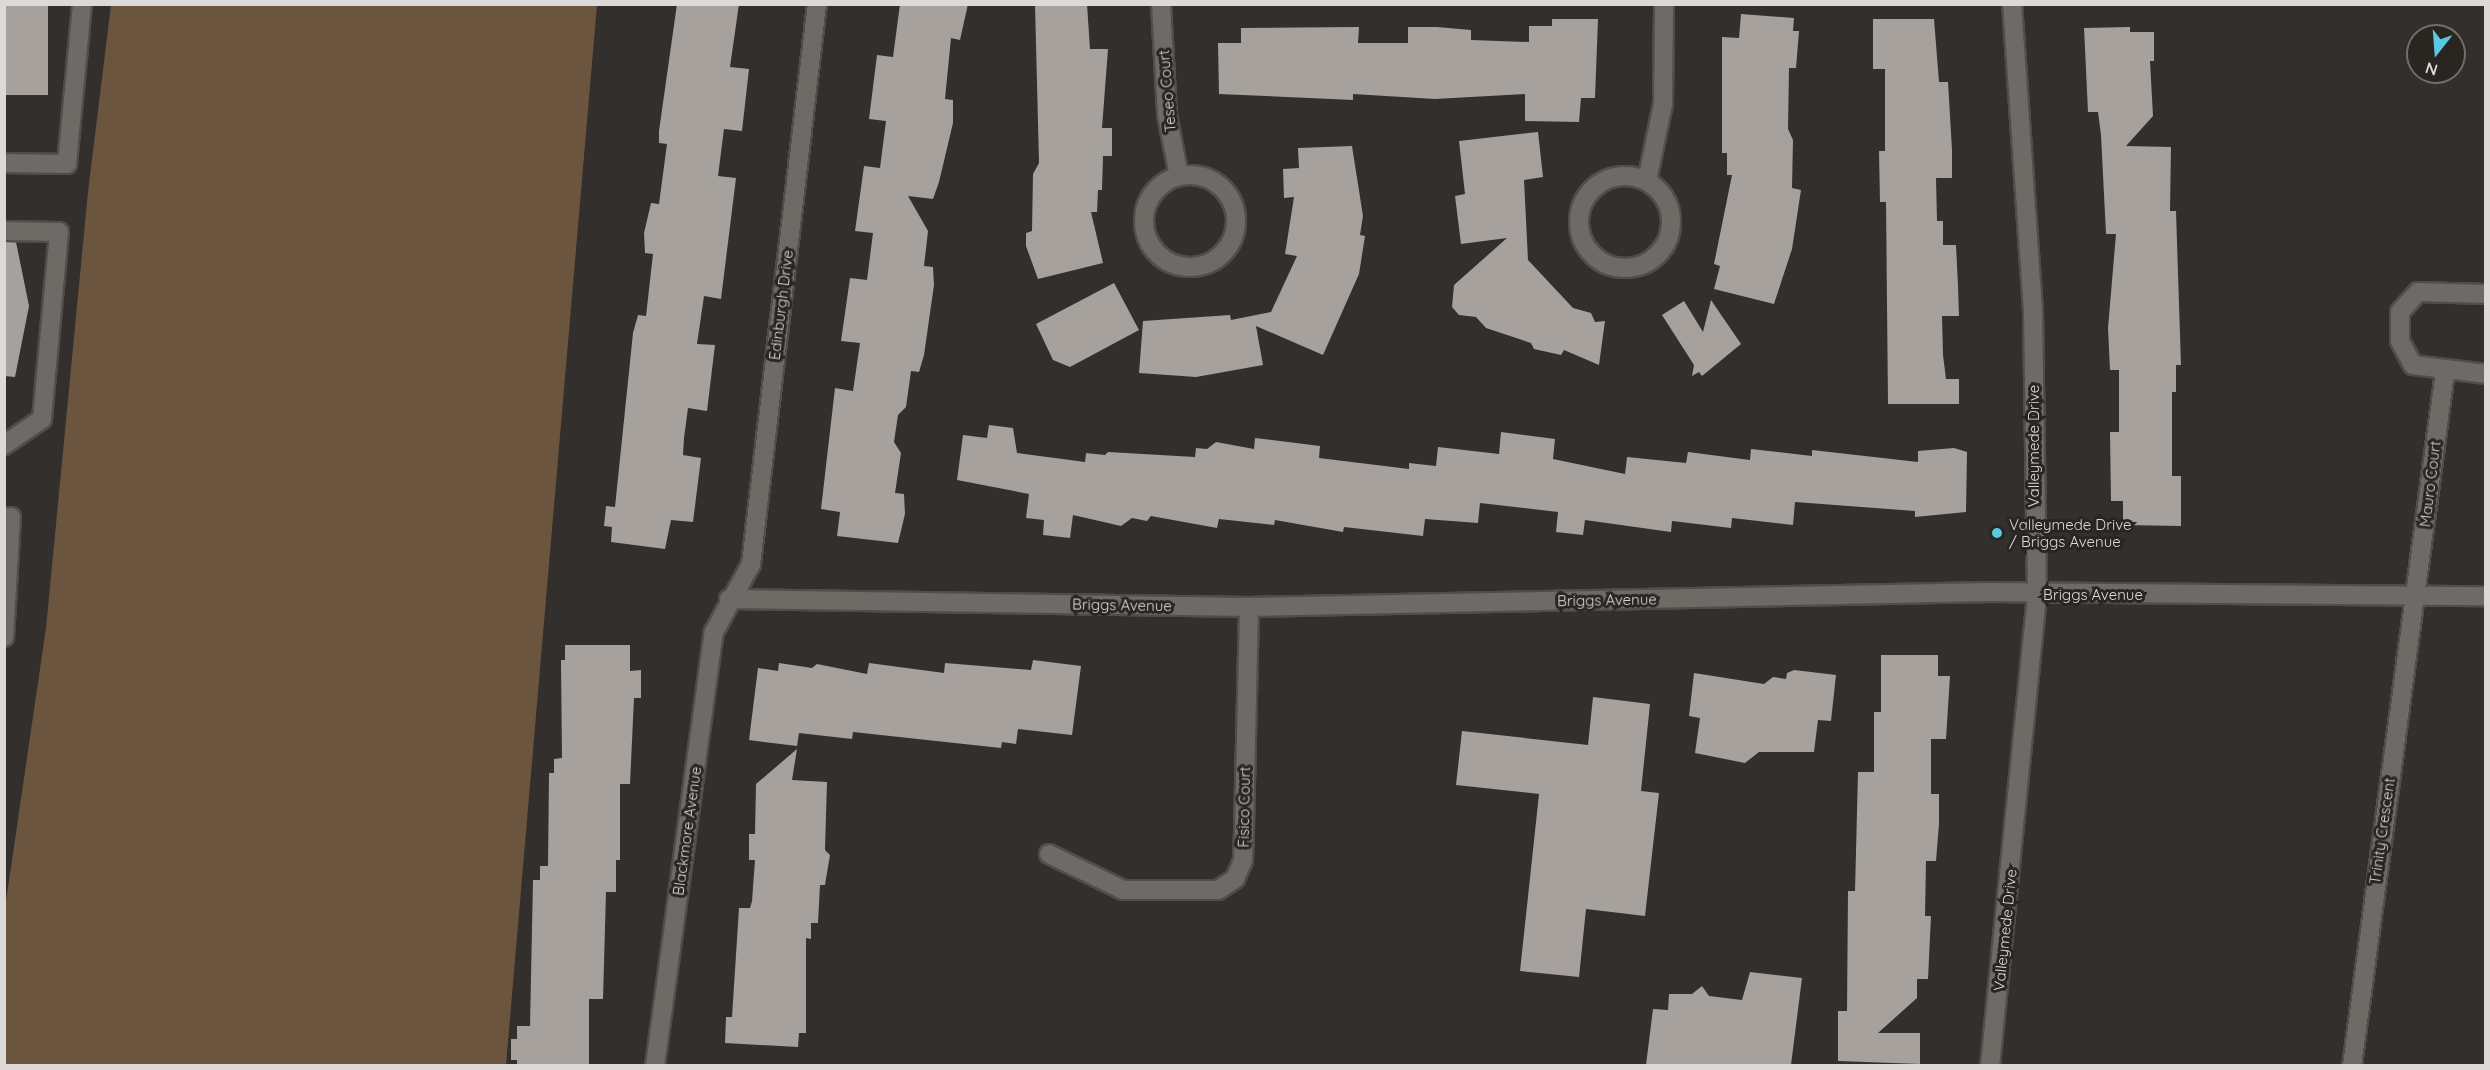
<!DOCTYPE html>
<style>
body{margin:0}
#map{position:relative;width:2490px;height:1070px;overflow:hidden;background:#332f2c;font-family:Quicksand,sans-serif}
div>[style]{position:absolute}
.green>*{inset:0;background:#6b553f}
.building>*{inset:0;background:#a6a19d}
.roads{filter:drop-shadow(2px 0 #514d4b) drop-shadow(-2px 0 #514d4b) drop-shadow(0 2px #514d4b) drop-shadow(0 -2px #514d4b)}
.minor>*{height:18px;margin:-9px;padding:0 9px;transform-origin:9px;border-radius:9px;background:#6e6a66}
.minor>.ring{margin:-9px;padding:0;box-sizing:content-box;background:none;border:18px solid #6e6a66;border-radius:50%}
.dots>*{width:16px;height:16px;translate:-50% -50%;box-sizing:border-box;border:3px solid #292622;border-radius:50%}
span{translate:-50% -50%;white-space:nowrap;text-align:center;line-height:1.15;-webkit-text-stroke:6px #292622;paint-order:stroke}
.street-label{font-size:15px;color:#dcd9d7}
.poi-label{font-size:15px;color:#dcd9d7}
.left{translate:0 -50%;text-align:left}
.frame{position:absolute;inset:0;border:6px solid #dcd9d7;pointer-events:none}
.north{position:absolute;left:2406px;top:24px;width:60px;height:60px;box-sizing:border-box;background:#292622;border:2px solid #716e6a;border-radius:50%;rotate:197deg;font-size:16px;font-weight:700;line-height:24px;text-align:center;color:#dcd9d7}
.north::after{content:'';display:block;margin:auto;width:21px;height:27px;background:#57c9e3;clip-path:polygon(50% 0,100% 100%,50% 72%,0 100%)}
</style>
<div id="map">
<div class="green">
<i style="clip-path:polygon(111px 5px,597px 5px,506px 1065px,5px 1065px,5px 908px,46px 628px,88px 192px)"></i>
</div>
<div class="building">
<i style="clip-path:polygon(4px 4px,48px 4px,48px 95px,4px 95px)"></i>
<i style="clip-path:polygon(677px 4px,739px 4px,730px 67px,749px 69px,742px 131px,724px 129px,718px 176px,736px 178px,721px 299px,704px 296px,697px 344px,715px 345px,707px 411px,688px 408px,684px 438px,683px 455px,701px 458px,693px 522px,671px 520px,665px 549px,611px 542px,612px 527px,604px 526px,606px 506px,615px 507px,633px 333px,638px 315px,646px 316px,653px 254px,645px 253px,644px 233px,651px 203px,659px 204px,667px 144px,659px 143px,659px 131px)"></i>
<i style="clip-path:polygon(900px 4px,968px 4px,960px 40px,951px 38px,945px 99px,953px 100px,953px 123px,939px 182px,933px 199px,908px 196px,928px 231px,924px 266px,933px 267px,934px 285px,924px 355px,919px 372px,911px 371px,906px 407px,898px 415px,894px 442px,901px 453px,895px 493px,904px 494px,905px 514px,898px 543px,837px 536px,840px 512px,821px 509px,835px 388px,853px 391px,860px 343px,841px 341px,850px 278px,867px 280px,873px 233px,855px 231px,864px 166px,880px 168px,886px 121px,869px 119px,877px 55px,893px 57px)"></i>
<i style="clip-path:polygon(1035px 4px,1087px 4px,1090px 49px,1108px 49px,1102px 128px,1112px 128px,1112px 156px,1103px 156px,1102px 190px,1098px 190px,1097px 212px,1091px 212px,1103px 263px,1038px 279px,1026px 246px,1026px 233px,1032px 231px,1033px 174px,1039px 163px)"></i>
<i style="clip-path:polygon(1741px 14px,1794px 18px,1793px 31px,1799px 31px,1796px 68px,1789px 68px,1788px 129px,1793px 140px,1792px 188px,1801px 190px,1792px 249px,1774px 304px,1714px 289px,1720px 266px,1714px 264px,1732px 175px,1727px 175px,1727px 153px,1722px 153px,1722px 37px,1739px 38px)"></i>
<i style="clip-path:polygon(1552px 19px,1598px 19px,1595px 98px,1581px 98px,1579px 122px,1525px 121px,1525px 94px,1435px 99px,1353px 94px,1353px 100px,1219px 94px,1218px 43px,1241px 43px,1241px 28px,1359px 27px,1358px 43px,1408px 43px,1408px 27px,1437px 27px,1471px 30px,1471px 40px,1529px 42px,1529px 26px,1552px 26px)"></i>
<i style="clip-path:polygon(1873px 19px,1934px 19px,1939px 82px,1948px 82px,1952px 150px,1952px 178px,1936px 178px,1937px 221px,1943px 221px,1943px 245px,1956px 245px,1958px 286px,1959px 316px,1942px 316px,1943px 355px,1946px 379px,1959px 379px,1959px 404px,1888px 404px,1886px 202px,1880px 202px,1879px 151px,1885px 151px,1885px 69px,1873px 69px)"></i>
<i style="clip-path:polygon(2130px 27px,2130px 32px,2154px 32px,2154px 61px,2150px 61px,2153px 116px,2126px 146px,2171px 147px,2170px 211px,2176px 211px,2181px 365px,2176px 365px,2176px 392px,2172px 392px,2172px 476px,2181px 476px,2181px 526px,2123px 525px,2123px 501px,2111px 501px,2110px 432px,2119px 432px,2119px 370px,2110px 370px,2108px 328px,2116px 234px,2106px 234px,2101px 135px,2098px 112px,2088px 112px,2084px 28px)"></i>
<i style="clip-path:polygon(1538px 132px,1543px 177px,1524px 180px,1528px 260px,1573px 308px,1591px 313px,1595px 322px,1605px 321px,1599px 365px,1564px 350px,1561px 355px,1534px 349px,1531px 343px,1486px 328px,1476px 317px,1459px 315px,1452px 307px,1454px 285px,1507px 238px,1461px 244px,1455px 196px,1465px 194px,1459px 141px)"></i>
<i style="clip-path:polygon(1352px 146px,1363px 216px,1360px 235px,1365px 236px,1359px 274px,1323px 355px,1256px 326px,1263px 365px,1196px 377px,1139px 373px,1143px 321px,1230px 315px,1231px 320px,1271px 312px,1297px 256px,1285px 254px,1294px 197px,1284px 198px,1283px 169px,1299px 168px,1298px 148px)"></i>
<i style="clip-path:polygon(4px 242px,16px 242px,29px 306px,15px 377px,4px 376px)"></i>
<i style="clip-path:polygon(1114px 283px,1139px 330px,1070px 367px,1053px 360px,1036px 324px)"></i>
<i style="clip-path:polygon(1711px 300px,1741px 344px,1702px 376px,1699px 372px,1692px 376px,1694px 365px,1662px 315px,1684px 301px,1703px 332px)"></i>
<i style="clip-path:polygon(989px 425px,1013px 428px,1017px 453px,1085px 462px,1086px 453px,1105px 455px,1108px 452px,1195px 457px,1196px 448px,1207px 449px,1216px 442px,1254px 449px,1255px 438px,1320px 446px,1319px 458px,1409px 469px,1409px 463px,1436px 466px,1438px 447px,1499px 454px,1501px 432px,1555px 439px,1553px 459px,1625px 474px,1627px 457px,1686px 463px,1688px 452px,1750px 460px,1751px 449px,1812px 456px,1812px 450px,1918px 462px,1918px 451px,1954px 448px,1967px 452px,1966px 512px,1915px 517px,1915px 511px,1795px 502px,1793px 525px,1732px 518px,1731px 528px,1672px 521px,1671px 532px,1585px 520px,1583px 535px,1556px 532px,1558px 512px,1480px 503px,1478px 523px,1425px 519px,1423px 536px,1344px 527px,1343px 532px,1275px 520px,1274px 525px,1219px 519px,1217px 528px,1151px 516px,1147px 521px,1132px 518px,1121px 526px,1073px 515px,1070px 538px,1043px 535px,1044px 520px,1026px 518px,1029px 494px,957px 480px,963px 435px,987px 438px)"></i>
<i style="clip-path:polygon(565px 645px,630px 645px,630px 671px,641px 670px,641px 698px,634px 698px,630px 784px,620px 784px,620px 860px,616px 860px,616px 892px,606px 892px,603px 999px,589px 999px,589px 1065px,517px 1065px,517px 1060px,511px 1060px,511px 1039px,517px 1039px,517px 1026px,530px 1026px,533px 880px,540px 880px,540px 866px,548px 866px,549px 773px,554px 773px,554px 759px,562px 758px,561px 660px,565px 660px)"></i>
<i style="clip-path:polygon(1881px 655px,1938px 655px,1938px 676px,1950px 676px,1946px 739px,1931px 739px,1931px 794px,1939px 794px,1939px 824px,1936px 861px,1926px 861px,1925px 916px,1931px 916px,1928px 979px,1917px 979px,1917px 998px,1878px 1033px,1920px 1033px,1920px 1064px,1838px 1061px,1838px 1011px,1847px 1011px,1848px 891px,1855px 891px,1858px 772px,1874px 772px,1874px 712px,1881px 712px)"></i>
<i style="clip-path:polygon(1033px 660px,1081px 666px,1072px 735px,1018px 729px,1016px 744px,1002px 742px,1001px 748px,853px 732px,852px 739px,799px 733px,797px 746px,749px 740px,758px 668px,778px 671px,779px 663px,812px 668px,817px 664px,867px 674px,869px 663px,944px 673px,945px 663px,1031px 670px)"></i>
<i style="clip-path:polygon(1794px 670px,1836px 675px,1831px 721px,1818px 720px,1814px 752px,1759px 752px,1745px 763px,1695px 753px,1700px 718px,1689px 716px,1694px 673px,1764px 684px,1773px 677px,1786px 679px,1787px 673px)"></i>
<i style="clip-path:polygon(1593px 697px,1650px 704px,1641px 791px,1659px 793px,1645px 916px,1586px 909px,1579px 977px,1520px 971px,1539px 794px,1456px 785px,1462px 731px,1588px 745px)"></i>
<i style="clip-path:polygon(797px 749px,792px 780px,827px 782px,825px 850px,830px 855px,825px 885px,820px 885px,818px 923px,811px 923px,811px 939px,806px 938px,806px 1033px,799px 1033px,798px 1047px,725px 1043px,726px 1017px,732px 1017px,739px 908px,750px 908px,752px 901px,755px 860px,749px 860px,749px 834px,755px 834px,756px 784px)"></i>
<i style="clip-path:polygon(1750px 972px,1802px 978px,1791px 1065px,1646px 1065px,1653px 1009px,1668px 1010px,1669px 994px,1692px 994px,1702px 986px,1709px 996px,1742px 1000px)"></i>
</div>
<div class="roads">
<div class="minor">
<i style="left:1161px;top:4px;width:111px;rotate:86.9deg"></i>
<i style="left:1167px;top:115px;width:62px;rotate:78.9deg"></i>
<i style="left:4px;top:163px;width:63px;rotate:0.9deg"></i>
<i style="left:67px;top:164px;width:161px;rotate:-84.6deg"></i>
<i class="ring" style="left:1144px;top:175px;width:74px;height:74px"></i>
<i class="ring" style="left:1579px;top:176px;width:74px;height:74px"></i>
<i style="left:1647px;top:181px;width:79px;rotate:-78.3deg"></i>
<i style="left:1663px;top:104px;width:100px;rotate:-89.4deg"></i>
<i style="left:4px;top:231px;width:55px;rotate:1deg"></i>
<i style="left:59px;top:232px;width:188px;rotate:95.2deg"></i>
<i style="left:42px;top:419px;width:46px;rotate:145.6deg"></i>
<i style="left:2486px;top:294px;width:68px;rotate:-178.3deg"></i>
<i style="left:2418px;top:292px;width:27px;rotate:132deg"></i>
<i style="left:2400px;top:312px;width:29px;rotate:90deg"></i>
<i style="left:2400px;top:341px;width:27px;rotate:62deg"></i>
<i style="left:2413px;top:365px;width:74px;rotate:7deg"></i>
<i style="left:4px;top:517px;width:7px"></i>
<i style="left:11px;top:517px;width:120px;rotate:93.3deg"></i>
<i style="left:729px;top:599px;width:520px;rotate:0.88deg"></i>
<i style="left:1249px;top:607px;width:741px;rotate:-1.16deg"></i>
<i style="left:1990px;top:592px;width:496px;rotate:0.5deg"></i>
<i style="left:1049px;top:854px;width:82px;rotate:25.9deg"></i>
<i style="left:1123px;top:890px;width:95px"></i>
<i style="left:1218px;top:890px;width:20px;rotate:-33deg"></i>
<i style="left:1235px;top:879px;width:21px;rotate:-67deg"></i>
<i style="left:1243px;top:860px;width:32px;rotate:-88deg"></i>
<i style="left:1244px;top:828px;width:221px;rotate:-88.7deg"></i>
<i style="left:655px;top:1066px;width:438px;rotate:-82.3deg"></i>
<i style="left:714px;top:632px;width:77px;rotate:-61.4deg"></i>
<i style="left:751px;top:564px;width:564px;rotate:-83.28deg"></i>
<i style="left:1990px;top:1066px;width:473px;rotate:-84.3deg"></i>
<i style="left:2037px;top:595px;width:284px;rotate:-90.8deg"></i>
<i style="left:2033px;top:311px;width:308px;rotate:-93.9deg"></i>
<i style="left:2352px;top:1066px;width:700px;rotate:-82.37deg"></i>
</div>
</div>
<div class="dots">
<i style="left:1997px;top:533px;background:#57c9e3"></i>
</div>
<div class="street-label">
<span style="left:1167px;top:91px;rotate:-95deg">Teseo Court</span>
<span style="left:781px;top:305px;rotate:-83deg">Edinburgh Drive</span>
<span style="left:2034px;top:446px;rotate:-90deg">Valleymede Drive</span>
<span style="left:2430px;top:484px;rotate:-83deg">Mauro Court</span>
<span style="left:2093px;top:595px">Briggs Avenue</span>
<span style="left:1607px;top:600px;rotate:-1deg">Briggs Avenue</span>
<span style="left:1122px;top:605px;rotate:1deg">Briggs Avenue</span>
<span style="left:1244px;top:807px;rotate:-89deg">Fisico Court</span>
<span style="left:687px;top:831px;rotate:-82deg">Blackmore Avenue</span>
<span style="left:2382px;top:831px;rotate:-82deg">Trinity Crescent</span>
<span style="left:2005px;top:930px;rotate:-84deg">Valleymede Drive</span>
</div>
<div class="poi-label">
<span class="left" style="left:2009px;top:533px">Valleymede Drive<br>/ Briggs Avenue</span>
</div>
<div class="frame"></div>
<div class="north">N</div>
</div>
